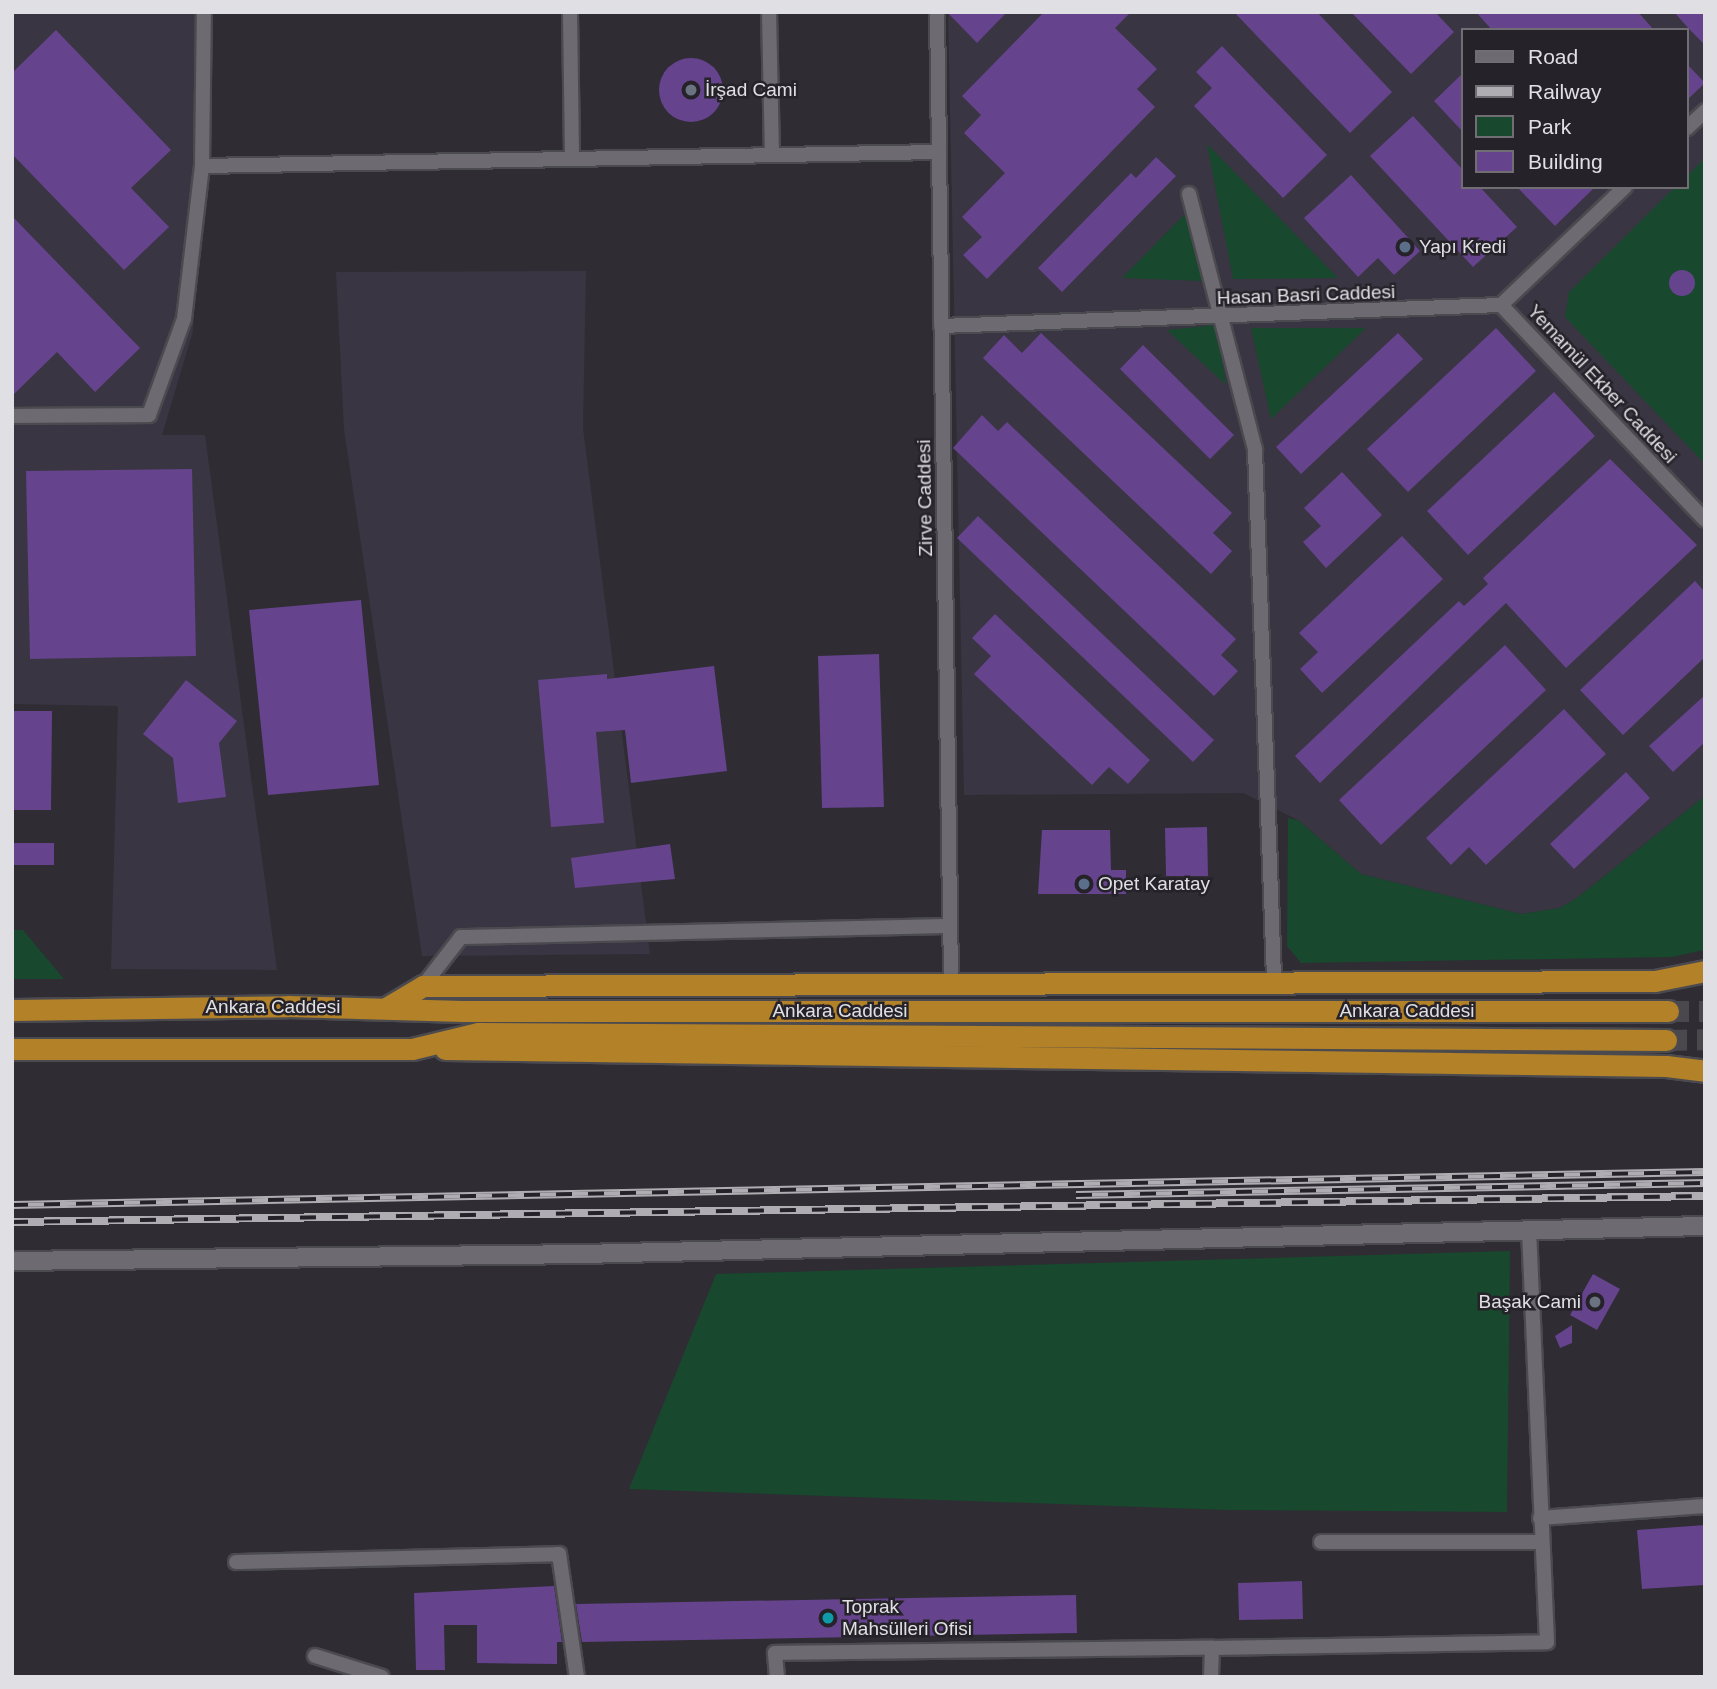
<!DOCTYPE html>
<meta charset="utf-8">
<style>
body{margin:0}
#map{position:relative;width:1717px;height:1689px;overflow:hidden;background:#2f2c33;font-family:Helvetica,sans-serif}
div>[style]{position:absolute}
.built>*{inset:0;background:#3a3542}
.green>*{inset:0;background:#18482d}
.building>*{inset:0;background:#65438d}
.round{border-radius:50%}
.trunk-tunnel>*{height:21px;margin-top:-10.5px;transform-origin:0;background:repeating-linear-gradient(90deg,#4a474d 0 21px,transparent 0 31px)}
.roads{filter:drop-shadow(2px 0 #4b4a4f) drop-shadow(-2px 0 #4b4a4f) drop-shadow(0 2px #4b4a4f) drop-shadow(0 -2px #4b4a4f)}
.minor>*{height:14px;margin:-7px;padding:0 7px;transform-origin:7px;border-radius:7px;background:#6d6a72}
.tertiary>*{height:18px;margin:-9px;padding:0 9px;transform-origin:9px;border-radius:9px;background:#6d6a72}
.trunk>*{height:21px;margin:-10.5px;padding:0 10.5px;transform-origin:10.5px;border-radius:10.5px;background:#b28128}
.rail>*{height:8px;margin-top:-4px;transform-origin:0;background:repeating-linear-gradient(90deg,#252329 0 16px,#afadb2 0 32px);box-sizing:border-box;border-block:2px solid #afadb2}
.dots>*{width:19px;height:19px;translate:-50% -50%;box-sizing:border-box;border:4px solid #252329;border-radius:50%}
span{translate:-50% -50%;white-space:nowrap;text-align:center;line-height:1.15;-webkit-text-stroke:5px #252329;paint-order:stroke}
.poi-label{font-size:19px;color:#e0dfe3}
.left{translate:0 -50%;text-align:left}
.right{translate:-100% -50%;text-align:right}
.street-label{font-size:19px;color:#e0dfe3}
.frame{position:absolute;inset:0;border:14px solid #e0dfe3;pointer-events:none}
.legend{position:absolute;left:1461px;top:28px;width:228px;height:161px;box-sizing:border-box;background:#252329;border:2px solid #706e73;margin:0;padding:9px 12px;list-style:none;font-size:21px;color:#e0dfe3}
.legend li{display:flex;align-items:center;gap:14px;height:35px}
.legend b{width:35px;border:2px solid #706e73}
</style>
<div id="map">
<div class="built">
<i style="clip-path:polygon(12px 12px,213px 12px,193px 331px,162px 435px,205px 435px,277px 970px,111px 969px,118px 706px,12px 704px)"></i>
<i style="clip-path:polygon(evenodd,948px 12px,1705px 12px,1705px 796px,1578px 897px,1560px 908px,1521px 914px,1361px 874px,1298px 820px,1243px 793px,964px 795px,948px 12px,1463px 30px,1687px 30px,1687px 187px,1463px 187px,1463px 30px)"></i>
<i style="clip-path:polygon(586px 271px,583px 428px,650px 954px,422px 956px,344px 429px,336px 272px)"></i>
</div>
<div class="green">
<i style="clip-path:polygon(1207px 144px,1338px 278px,1233px 279px)"></i>
<i style="clip-path:polygon(1705px 158px,1705px 464px,1565px 317px,1569px 292px,1675px 187px,1687px 187px,1687px 176px)"></i>
<i style="clip-path:polygon(1188px 211px,1202px 281px,1122px 278px)"></i>
<i style="clip-path:polygon(1216px 325px,1226px 385px,1167px 330px)"></i>
<i style="clip-path:polygon(1251px 328px,1366px 328px,1271px 419px)"></i>
<i style="clip-path:polygon(1705px 796px,1704px 950px,1672px 957px,1301px 963px,1287px 946px,1288px 818px,1298px 820px,1361px 874px,1521px 914px,1560px 908px,1578px 897px)"></i>
<i style="clip-path:polygon(12px 930px,23px 930px,64px 979px,12px 979px)"></i>
<i style="clip-path:polygon(1510px 1251px,1507px 1512px,1227px 1510px,629px 1489px,716px 1274px)"></i>
</div>
<div class="building">
<i style="clip-path:polygon(947px 12px,1007px 12px,977px 43px)"></i>
<i style="clip-path:polygon(1044px 12px,1131px 12px,1115px 28px,1157px 69px,1137px 89px,1155px 107px,987px 279px,963px 255px,982px 237px,962px 217px,1005px 173px,964px 133px,981px 115px,962px 96px)"></i>
<i style="clip-path:polygon(1234px 12px,1317px 12px,1392px 92px,1350px 133px)"></i>
<i style="clip-path:polygon(1351px 12px,1435px 12px,1454px 32px,1411px 74px)"></i>
<i style="clip-path:polygon(1476px 12px,1638px 12px,1654px 30px,1492px 30px)"></i>
<i style="clip-path:polygon(1674px 12px,1705px 12px,1705px 45px,1690px 30px)"></i>
<i style="clip-path:polygon(56px 30px,171px 150px,131px 188px,169px 227px,124px 270px,12px 154px,12px 73px)"></i>
<i style="clip-path:polygon(1222px 46px,1327px 155px,1283px 198px,1194px 106px,1212px 88px,1196px 72px)"></i>
<i class="round" style="left:659px;top:58px;width:64px;height:64px"></i>
<i style="clip-path:polygon(1687px 64px,1705px 83px,1687px 100px)"></i>
<i style="clip-path:polygon(1463px 73px,1463px 132px,1434px 101px)"></i>
<i style="clip-path:polygon(1413px 116px,1463px 170px,1463px 187px,1480px 187px,1517px 227px,1473px 267px,1370px 156px)"></i>
<i style="clip-path:polygon(1156px 157px,1176px 176px,1062px 292px,1038px 268px,1131px 173px,1136px 178px)"></i>
<i style="clip-path:polygon(1351px 175px,1420px 251px,1394px 275px,1378px 258px,1358px 277px,1304px 218px)"></i>
<i style="clip-path:polygon(1517px 187px,1595px 187px,1555px 226px)"></i>
<i style="clip-path:polygon(12px 216px,140px 348px,95px 392px,57px 352px,12px 396px)"></i>
<i class="round" style="left:1669px;top:270px;width:26px;height:26px"></i>
<i style="clip-path:polygon(1496px 328px,1536px 371px,1408px 492px,1367px 449px)"></i>
<i style="clip-path:polygon(1041px 333px,1232px 513px,1213px 533px,1232px 551px,1211px 574px,983px 358px,1004px 335px,1022px 353px)"></i>
<i style="clip-path:polygon(1398px 333px,1423px 359px,1301px 474px,1276px 447px)"></i>
<i style="clip-path:polygon(1143px 345px,1234px 435px,1210px 459px,1120px 369px)"></i>
<i style="clip-path:polygon(1554px 392px,1595px 436px,1468px 555px,1427px 511px)"></i>
<i style="clip-path:polygon(982px 415px,998px 431px,1007px 422px,1236px 639px,1221px 655px,1238px 671px,1214px 696px,953px 448px)"></i>
<i style="clip-path:polygon(1610px 459px,1697px 545px,1566px 668px,1506px 603px,1320px 783px,1295px 756px,1459px 601px,1464px 606px,1488px 584px,1483px 578px)"></i>
<i style="clip-path:polygon(192px 469px,196px 656px,30px 659px,26px 471px)"></i>
<i style="clip-path:polygon(1342px 472px,1382px 515px,1326px 568px,1303px 542px,1321px 526px,1304px 508px)"></i>
<i style="clip-path:polygon(978px 516px,1214px 740px,1193px 762px,957px 538px)"></i>
<i style="clip-path:polygon(1402px 536px,1443px 579px,1322px 693px,1300px 669px,1318px 652px,1299px 633px)"></i>
<i style="clip-path:polygon(1695px 581px,1705px 592px,1705px 657px,1623px 735px,1580px 690px)"></i>
<i style="clip-path:polygon(361px 600px,379px 785px,268px 795px,249px 610px)"></i>
<i style="clip-path:polygon(995px 614px,1150px 760px,1128px 784px,1109px 767px,1092px 785px,974px 674px,991px 656px,972px 638px)"></i>
<i style="clip-path:polygon(1505px 645px,1546px 690px,1381px 845px,1339px 800px)"></i>
<i style="clip-path:polygon(879px 654px,884px 807px,822px 808px,818px 656px)"></i>
<i style="clip-path:polygon(714px 666px,727px 771px,631px 783px,625px 730px,596px 732px,604px 823px,551px 827px,538px 680px,607px 674px,607px 679px)"></i>
<i style="clip-path:polygon(186px 680px,237px 721px,219px 743px,226px 797px,178px 803px,173px 758px,143px 734px)"></i>
<i style="clip-path:polygon(1705px 695px,1705px 742px,1673px 772px,1649px 746px)"></i>
<i style="clip-path:polygon(1564px 709px,1606px 754px,1486px 865px,1469px 847px,1451px 865px,1426px 838px)"></i>
<i style="clip-path:polygon(12px 711px,52px 711px,51px 810px,12px 810px)"></i>
<i style="clip-path:polygon(1626px 772px,1650px 798px,1574px 869px,1550px 844px)"></i>
<i style="clip-path:polygon(1207px 827px,1208px 876px,1166px 876px,1165px 828px)"></i>
<i style="clip-path:polygon(1042px 830px,1110px 830px,1111px 870px,1126px 870px,1126px 894px,1038px 894px)"></i>
<i style="clip-path:polygon(12px 843px,54px 843px,54px 865px,12px 865px)"></i>
<i style="clip-path:polygon(670px 844px,675px 879px,575px 888px,571px 858px)"></i>
<i style="clip-path:polygon(1593px 1274px,1620px 1289px,1597px 1330px,1570px 1315px)"></i>
<i style="clip-path:polygon(1572px 1325px,1572px 1343px,1560px 1348px,1555px 1336px)"></i>
<i style="clip-path:polygon(1705px 1525px,1705px 1585px,1642px 1589px,1637px 1530px)"></i>
<i style="clip-path:polygon(1302px 1581px,1303px 1619px,1239px 1620px,1238px 1583px)"></i>
<i style="clip-path:polygon(554px 1586px,562px 1642px,557px 1642px,557px 1664px,477px 1663px,477px 1625px,444px 1625px,445px 1670px,416px 1670px,414px 1593px)"></i>
<i style="clip-path:polygon(1076px 1595px,1077px 1633px,582px 1642px,576px 1604px)"></i>
</div>
<div class="trunk-tunnel">
<i style="left:1668px;top:1011px;width:37px"></i>
<i style="left:1666px;top:1040px;width:39px;rotate:-1deg"></i>
</div>
<div class="roads">
<div class="minor">
<i style="left:570px;top:12px;width:146px;rotate:89.2deg"></i>
<i style="left:769px;top:12px;width:143px;rotate:88.8deg"></i>
<i style="left:937px;top:12px;width:971px;rotate:89.17deg"></i>
<i style="left:1687px;top:128px;width:25px;rotate:-43deg"></i>
<i style="left:202px;top:166px;width:737px;rotate:-1.09deg"></i>
<i style="left:1189px;top:194px;width:264px;rotate:75.5deg"></i>
<i style="left:1255px;top:450px;width:529px;rotate:87.94deg"></i>
<i style="left:1501px;top:305px;width:296px;rotate:46.5deg"></i>
<i style="left:941px;top:326px;width:560px;rotate:-2.15deg"></i>
<i style="left:1501px;top:305px;width:171px;rotate:-43.6deg"></i>
<i style="left:12px;top:416px;width:137px;rotate:-0.4deg"></i>
<i style="left:149px;top:415px;width:102px;rotate:-70deg"></i>
<i style="left:184px;top:319px;width:154px;rotate:-83.3deg"></i>
<i style="left:202px;top:166px;width:154px;rotate:-89.3deg"></i>
<i style="left:423px;top:986px;width:62px;rotate:-52.2deg"></i>
<i style="left:461px;top:937px;width:489px;rotate:-1.3deg"></i>
<i style="left:1540px;top:1518px;width:165px;rotate:-4.2deg"></i>
<i style="left:1321px;top:1542px;width:220px"></i>
<i style="left:236px;top:1562px;width:323px;rotate:-1.4deg"></i>
<i style="left:559px;top:1554px;width:124px;rotate:81.7deg"></i>
<i style="left:315px;top:1656px;width:70px;rotate:17.4deg"></i>
<i style="left:777px;top:1677px;width:24px;rotate:-95deg"></i>
<i style="left:775px;top:1653px;width:437px;rotate:-0.7deg"></i>
<i style="left:1211px;top:1677px;width:29px;rotate:-88deg"></i>
<i style="left:1212px;top:1648px;width:335px;rotate:-1deg"></i>
<i style="left:1547px;top:1642px;width:411px;rotate:-92.5deg"></i>
</div>
<div class="tertiary">
<i style="left:12px;top:1261px;width:570px;rotate:-0.7deg"></i>
<i style="left:582px;top:1254px;width:1123px;rotate:-1.43deg"></i>
</div>
<div class="trunk">
<i style="left:386px;top:1008px;width:43px;rotate:-30.7deg"></i>
<i style="left:423px;top:986px;width:1232px;rotate:-0.23deg"></i>
<i style="left:1655px;top:981px;width:51px;rotate:-11.3deg"></i>
<i style="left:12px;top:1010px;width:276px;rotate:-0.8deg"></i>
<i style="left:288px;top:1006px;width:175px;rotate:1.6deg"></i>
<i style="left:463px;top:1011px;width:1205px"></i>
<i style="left:12px;top:1049px;width:400px"></i>
<i style="left:412px;top:1049px;width:68px;rotate:-13.6deg"></i>
<i style="left:478px;top:1033px;width:1188px;rotate:0.34deg"></i>
<i style="left:445px;top:1049px;width:1221px;rotate:0.8deg"></i>
<i style="left:1666px;top:1066px;width:39px;rotate:7deg"></i>
</div>
</div>
<div class="rail">
<i style="left:1076px;top:1195px;width:629px;rotate:-1.09deg"></i>
<i style="left:12px;top:1205px;width:1693px;rotate:-1.12deg"></i>
<i style="left:12px;top:1222px;width:1693px;rotate:-0.88deg"></i>
</div>
<div class="dots">
<i style="left:691px;top:90px;background:#6b7280"></i>
<i style="left:1405px;top:247px;background:#5c6f8a"></i>
<i style="left:1084px;top:884px;background:#5c6f8a"></i>
<i style="left:1595px;top:1302px;background:#6b7280"></i>
<i style="left:828px;top:1618px;background:#0f9aa8"></i>
</div>
<div class="poi-label">
<span class="left" style="left:705px;top:90px">İrşad Cami</span>
<span class="left" style="left:1419px;top:247px">Yapı Kredi</span>
<span class="left" style="left:1098px;top:884px">Opet Karatay</span>
<span class="right" style="left:1581px;top:1302px">Başak Cami</span>
<span class="left" style="left:842px;top:1618px">Toprak<br>Mahsülleri Ofisi</span>
</div>
<div class="street-label">
<span style="left:1306px;top:295px;rotate:-2deg">Hasan Basri Caddesi</span>
<span style="left:1602px;top:384px;rotate:47deg">Yemamül Ekber Caddesi</span>
<span style="left:925px;top:498px;rotate:-91deg">Zirve Caddesi</span>
<span style="left:273px;top:1007px">Ankara Caddesi</span>
<span style="left:840px;top:1011px">Ankara Caddesi</span>
<span style="left:1407px;top:1011px">Ankara Caddesi</span>
</div>
<div class="frame"></div>
<ul class="legend">
<li><b style="height:9px;background:#6d6a72"></b>Road</li>
<li><b style="height:9px;background:#afadb2"></b>Railway</li>
<li><b style="height:19px;background:#18482d"></b>Park</li>
<li><b style="height:19px;background:#65438d"></b>Building</li>
</ul>
</div>
